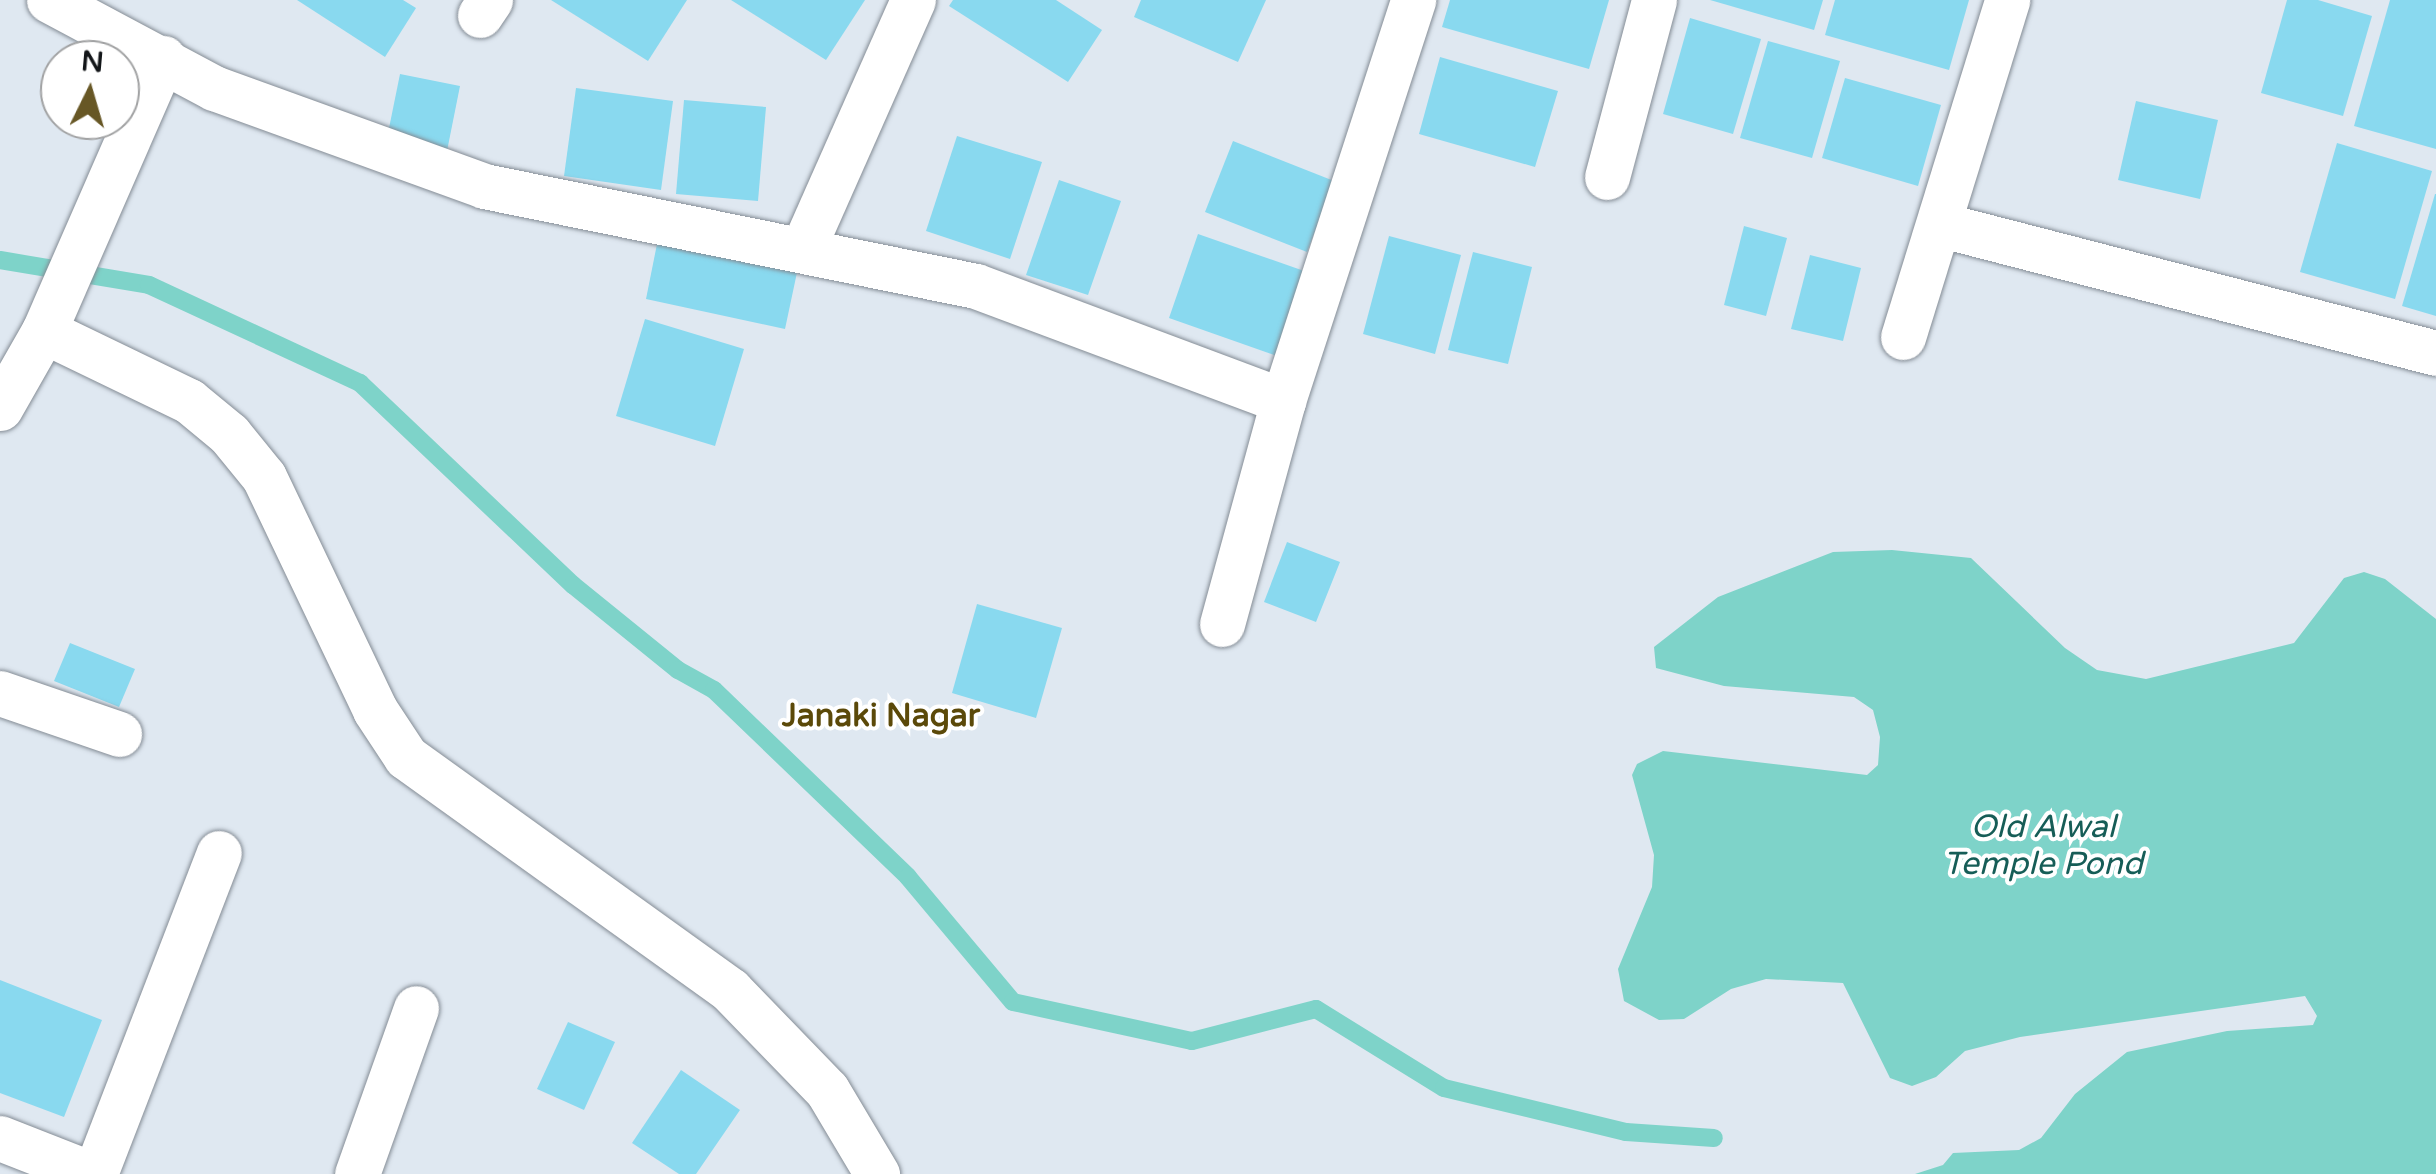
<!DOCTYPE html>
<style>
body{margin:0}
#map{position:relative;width:2436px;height:1174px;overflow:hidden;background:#dfe8f1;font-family:"Varela Round",sans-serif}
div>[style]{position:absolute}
.water>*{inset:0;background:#7ed3c9}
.stream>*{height:18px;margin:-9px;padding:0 9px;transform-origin:9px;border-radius:9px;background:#7ed3c9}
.building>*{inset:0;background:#89d9ef}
.roads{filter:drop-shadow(0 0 2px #848c95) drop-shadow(0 0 2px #848c95)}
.minor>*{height:45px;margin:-22.5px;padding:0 22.5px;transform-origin:22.5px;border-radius:22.5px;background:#fff}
span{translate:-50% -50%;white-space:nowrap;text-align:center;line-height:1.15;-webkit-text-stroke:8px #fff;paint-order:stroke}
.neighbourhood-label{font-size:32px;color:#5b4909;font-weight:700}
.water-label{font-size:32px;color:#165d57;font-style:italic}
.north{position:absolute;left:40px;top:40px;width:100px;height:100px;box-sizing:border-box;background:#fff;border:2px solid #a1a2a3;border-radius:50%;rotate:5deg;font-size:28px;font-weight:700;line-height:40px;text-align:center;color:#131619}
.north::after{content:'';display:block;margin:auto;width:35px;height:45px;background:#675725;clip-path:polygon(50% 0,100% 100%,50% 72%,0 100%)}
</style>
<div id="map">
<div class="water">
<div style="clip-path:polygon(1892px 550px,1971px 558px,2065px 648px,2097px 670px,2146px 679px,2294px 643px,2344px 578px,2364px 572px,2385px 579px,2436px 619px,2436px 1174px,1915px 1174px,1943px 1165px,1953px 1153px,2019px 1150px,2041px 1138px,2075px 1094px,2127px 1052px,2227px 1031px,2313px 1025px,2317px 1016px,2305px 996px,2020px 1037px,1965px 1051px,1936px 1077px,1912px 1086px,1890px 1078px,1843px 983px,1766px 979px,1731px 989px,1684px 1019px,1659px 1020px,1624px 1001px,1618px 969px,1652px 887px,1654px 855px,1632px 775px,1637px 764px,1663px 751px,1867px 775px,1878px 765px,1880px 737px,1873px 710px,1854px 697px,1724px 686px,1656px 668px,1654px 647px,1718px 597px,1833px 552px)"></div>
</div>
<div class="stream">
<div style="left:0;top:260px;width:151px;rotate:9.5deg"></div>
<div style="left:149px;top:285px;width:233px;rotate:24.9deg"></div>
<div style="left:360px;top:383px;width:294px;rotate:43.5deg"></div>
<div style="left:573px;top:585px;width:135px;rotate:39deg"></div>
<div style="left:678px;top:670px;width:41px;rotate:29.1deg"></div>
<div style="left:714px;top:690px;width:269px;rotate:43.9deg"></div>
<div style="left:908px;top:877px;width:163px;rotate:50deg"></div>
<div style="left:1013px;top:1002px;width:183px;rotate:12.3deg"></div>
<div style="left:1192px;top:1041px;width:128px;rotate:-14.5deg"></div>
<div style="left:1316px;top:1009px;width:150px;rotate:31.7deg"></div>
<div style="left:1444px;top:1088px;width:187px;rotate:13.6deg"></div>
<div style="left:1626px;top:1132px;width:88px;rotate:3.9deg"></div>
</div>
<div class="building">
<div style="clip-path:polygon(297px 0,403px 0,416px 8px,385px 57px)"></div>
<div style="clip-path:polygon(551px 0,687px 0,648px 61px)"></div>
<div style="clip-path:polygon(731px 0,865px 0,826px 60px)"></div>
<div style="clip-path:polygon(953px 0,1056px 0,1102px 30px,1068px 82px,949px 6px)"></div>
<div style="clip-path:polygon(1141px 0,1266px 0,1238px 62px,1134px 17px)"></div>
<div style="clip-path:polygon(1450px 0,1609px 0,1589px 69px,1442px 27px)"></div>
<div style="clip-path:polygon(1710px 0,1823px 0,1814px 30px)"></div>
<div style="clip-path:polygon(1835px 0,1969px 0,1949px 70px,1825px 35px)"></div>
<div style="clip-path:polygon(2287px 0,2318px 0,2372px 16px,2343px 116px,2261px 93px)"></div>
<div style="clip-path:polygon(2390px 0,2436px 0,2436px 149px,2354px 126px)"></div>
<div style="clip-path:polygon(1690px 18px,1761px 39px,1733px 134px,1663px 114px)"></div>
<div style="clip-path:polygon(1768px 41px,1840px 61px,1812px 158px,1740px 138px)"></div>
<div style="clip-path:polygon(1440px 57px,1558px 91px,1535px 167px,1419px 134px)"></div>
<div style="clip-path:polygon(400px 74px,460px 86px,447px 151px,387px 138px)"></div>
<div style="clip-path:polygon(1845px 78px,1941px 105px,1918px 186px,1822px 158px)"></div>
<div style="clip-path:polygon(576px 88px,673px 101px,661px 190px,564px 176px)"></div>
<div style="clip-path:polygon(684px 100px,766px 107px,758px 201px,676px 194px)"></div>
<div style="clip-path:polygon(2136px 101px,2218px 120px,2200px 199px,2118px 180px)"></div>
<div style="clip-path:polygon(957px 136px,1042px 162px,1010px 259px,926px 231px)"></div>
<div style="clip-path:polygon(1233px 141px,1334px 181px,1307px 252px,1205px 212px)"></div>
<div style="clip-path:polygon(2337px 143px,2432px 171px,2395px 299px,2300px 272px)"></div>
<div style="clip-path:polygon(1059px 180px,1121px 201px,1088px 295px,1026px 275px)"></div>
<div style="clip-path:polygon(2435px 194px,2436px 194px,2436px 316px,2402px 306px)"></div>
<div style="clip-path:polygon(1744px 226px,1787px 238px,1766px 316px,1724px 305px)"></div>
<div style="clip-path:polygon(659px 234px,799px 263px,785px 329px,646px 299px)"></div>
<div style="clip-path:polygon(1198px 234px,1307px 272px,1277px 356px,1169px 318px)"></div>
<div style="clip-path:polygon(1389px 236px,1461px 255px,1435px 354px,1363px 334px)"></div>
<div style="clip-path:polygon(1473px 252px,1532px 267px,1508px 364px,1448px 350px)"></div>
<div style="clip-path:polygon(1810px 255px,1861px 268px,1843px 341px,1791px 329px)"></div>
<div style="clip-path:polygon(645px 319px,744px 349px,715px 446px,616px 416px)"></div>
<div style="clip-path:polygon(1287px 542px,1340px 562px,1316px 622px,1264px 602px)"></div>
<div style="clip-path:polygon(977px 604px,1062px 628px,1036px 718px,952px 693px)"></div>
<div style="clip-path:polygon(70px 643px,135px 669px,119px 707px,54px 681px)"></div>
<div style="clip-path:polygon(0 980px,102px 1020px,64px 1117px,0 1093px)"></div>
<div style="clip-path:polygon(568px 1022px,615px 1042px,584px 1110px,537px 1089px)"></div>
<div style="clip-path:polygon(681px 1070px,740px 1110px,696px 1174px,679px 1174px,632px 1143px)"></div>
</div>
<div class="roads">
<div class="minor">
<div style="left:49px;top:0;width:187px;rotate:28.1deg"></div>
<div style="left:214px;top:88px;width:287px;rotate:19.9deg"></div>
<div style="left:484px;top:186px;width:502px;rotate:11.49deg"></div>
<div style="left:976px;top:286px;width:328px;rotate:20.5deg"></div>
<div style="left:1283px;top:401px;width:422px;rotate:-72deg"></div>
<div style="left:480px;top:15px;width:18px;rotate:-56deg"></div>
<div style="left:1607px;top:177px;width:183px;rotate:-75.1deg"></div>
<div style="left:1942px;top:225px;width:510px;rotate:14.53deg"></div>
<div style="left:804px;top:246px;width:269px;rotate:-66.1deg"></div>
<div style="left:44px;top:331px;width:161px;rotate:25.8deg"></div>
<div style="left:189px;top:401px;width:52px;rotate:39.5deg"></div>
<div style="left:229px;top:434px;width:55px;rotate:50.9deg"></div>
<div style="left:264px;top:477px;width:258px;rotate:64.5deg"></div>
<div style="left:375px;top:710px;width:56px;rotate:56.6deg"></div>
<div style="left:406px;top:757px;width:399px;rotate:35.7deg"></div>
<div style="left:730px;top:990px;width:139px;rotate:45.9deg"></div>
<div style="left:827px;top:1090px;width:98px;rotate:59.2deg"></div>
<div style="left:1903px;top:337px;width:353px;rotate:-72.8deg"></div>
<div style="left:0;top:408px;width:89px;rotate:-60.3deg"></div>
<div style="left:44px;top:331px;width:298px;rotate:-66.4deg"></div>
<div style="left:1222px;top:624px;width:231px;rotate:-74.7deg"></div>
<div style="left:0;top:693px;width:126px;rotate:19deg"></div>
<div style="left:0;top:1138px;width:99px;rotate:21.4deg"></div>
<div style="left:95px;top:1174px;width:344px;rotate:-68.9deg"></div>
<div style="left:357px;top:1174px;width:176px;rotate:-70.4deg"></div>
</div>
</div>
<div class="neighbourhood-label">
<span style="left:881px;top:716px">Janaki Nagar</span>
</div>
<div class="water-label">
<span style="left:2043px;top:846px">Old Alwal<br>Temple Pond</span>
</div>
<div class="north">N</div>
</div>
